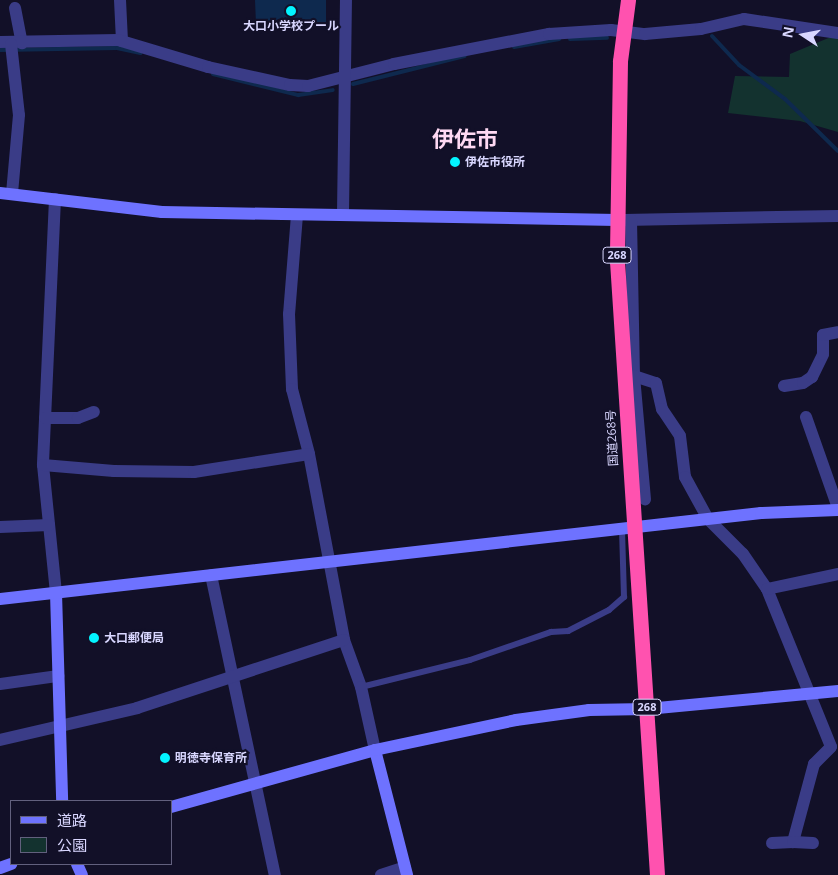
<!DOCTYPE html>
<meta charset="utf-8">
<style>
body{margin:0}
#map{position:relative;width:838px;height:875px;overflow:hidden;background:#121028;font-family:"Open Sans","Noto Sans JP",sans-serif}
div>[style]{position:absolute}
.green>*{inset:0;background:#13322f}
.water>*{inset:0;background:#0e294e}
.stream>*{height:4px;margin:-2px;padding:0 2px;transform-origin:2px;border-radius:2px;background:#0e294e}
.lane>*{height:6px;margin:-3px;padding:0 3px;transform-origin:3px;border-radius:3px;background:#3a3c87}
.street>*{height:12px;margin:-6px;padding:0 6px;transform-origin:6px;border-radius:6px;background:#3a3c87}
.secondary>*{height:12px;margin:-6px;padding:0 6px;transform-origin:6px;border-radius:6px;background:#6e72ff}
.highway>*{height:15px;margin:-7.5px;padding:0 7.5px;transform-origin:7.5px;border-radius:7.5px;background:#ff52af}
.dots>*{width:14px;height:14px;translate:-50% -50%;box-sizing:border-box;border:2px solid #121028;border-radius:50%}
span{translate:-50% -50%;white-space:nowrap;text-align:center;line-height:1.15;-webkit-text-stroke:4.5px #121028;paint-order:stroke}
.shield-label span{padding:1px 4px;background:#121028;border:1px solid;border-radius:4px;-webkit-text-stroke-width:0}
.shield-label{font-size:11px;color:#d9d7ff;font-weight:700}
.poi-label{font-size:12px;color:#d9d7ff;font-weight:700}
.left{translate:0 -50%;text-align:left}
.street-label{font-size:12px;color:#d9d7ff}
.town-label{font-size:22px;color:#ffd9f3;font-weight:700}
.legend{position:absolute;left:10px;top:800px;width:162px;height:65px;box-sizing:border-box;background:#121028;border:1px solid #62607e;margin:0;padding:6px 9px;list-style:none;font-size:15px;color:#d9d7ff}
.legend li{display:flex;align-items:center;gap:10px;height:25px}
.legend b{width:25px;border:1px solid #62607e}
.north{position:absolute;left:778px;top:10px;width:50px;height:50px;-webkit-text-stroke:4px #121028;paint-order:stroke;rotate:281deg;font-size:14px;font-weight:700;line-height:20px;text-align:center;color:#d9d7ff}
.north::after{content:'';display:block;margin:auto;width:18px;height:22px;background:#d9d7ff;clip-path:polygon(50% 0,100% 100%,50% 72%,0 100%)}
</style>
<div id="map">
<div class="green">
<div style="clip-path:polygon(838px 34px,838px 132px,800px 121px,728px 113px,735px 76px,789px 77px,790px 54px)"></div>
</div>
<div class="water">
<div style="clip-path:polygon(255px 0,326px 0,326px 22px,256px 24px)"></div>
</div>
<div class="stream">
<div style="left:712px;top:36px;width:40px;rotate:47deg"></div>
<div style="left:739px;top:65px;width:57px;rotate:36.5deg"></div>
<div style="left:785px;top:99px;width:74px;rotate:44.5deg"></div>
<div style="left:570px;top:39px;width:37px;rotate:-2deg"></div>
<div style="left:514px;top:47px;width:46px;rotate:-10.1deg"></div>
<div style="left:0;top:50px;width:117px;rotate:-1deg"></div>
<div style="left:117px;top:48px;width:24px;rotate:12deg"></div>
<div style="left:213px;top:74px;width:88px;rotate:13.9deg"></div>
<div style="left:298px;top:95px;width:35px;rotate:-8deg"></div>
<div style="left:353px;top:84px;width:115px;rotate:-14deg"></div>
</div>
<div class="lane">
<div style="left:361px;top:687px;width:112px;rotate:-13.9deg"></div>
<div style="left:470px;top:660px;width:86px;rotate:-19.1deg"></div>
<div style="left:551px;top:632px;width:17px;rotate:-3deg"></div>
<div style="left:568px;top:631px;width:46px;rotate:-27.1deg"></div>
<div style="left:609px;top:610px;width:20px;rotate:-41deg"></div>
<div style="left:624px;top:597px;width:69px;rotate:-91.7deg"></div>
</div>
<div class="street">
<div style="left:120px;top:0;width:41px;rotate:87.2deg"></div>
<div style="left:15px;top:8px;width:36px;rotate:79deg"></div>
<div style="left:0;top:42px;width:118px;rotate:-1deg"></div>
<div style="left:118px;top:40px;width:94px;rotate:16.7deg"></div>
<div style="left:208px;top:67px;width:84px;rotate:12.4deg"></div>
<div style="left:290px;top:85px;width:18px;rotate:3deg"></div>
<div style="left:308px;top:86px;width:89px;rotate:-14.3deg"></div>
<div style="left:394px;top:64px;width:158px;rotate:-11deg"></div>
<div style="left:549px;top:34px;width:62px;rotate:-3.7deg"></div>
<div style="left:611px;top:30px;width:34px;rotate:7deg"></div>
<div style="left:645px;top:34px;width:56px;rotate:-5.1deg"></div>
<div style="left:701px;top:29px;width:44px;rotate:-13.1deg"></div>
<div style="left:744px;top:19px;width:95px;rotate:8.5deg"></div>
<div style="left:11px;top:44px;width:71px;rotate:83.6deg"></div>
<div style="left:19px;top:115px;width:79px;rotate:95.1deg"></div>
<div style="left:55px;top:199px;width:266px;rotate:92.6deg"></div>
<div style="left:43px;top:465px;width:129px;rotate:84.2deg"></div>
<div style="left:343px;top:213px;width:213px;rotate:-89.2deg"></div>
<div style="left:297px;top:215px;width:99px;rotate:94.6deg"></div>
<div style="left:289px;top:314px;width:75px;rotate:87.7deg"></div>
<div style="left:292px;top:389px;width:67px;rotate:75.3deg"></div>
<div style="left:309px;top:454px;width:189px;rotate:79.3deg"></div>
<div style="left:344px;top:640px;width:50px;rotate:70.1deg"></div>
<div style="left:361px;top:687px;width:65px;rotate:77.5deg"></div>
<div style="left:624px;top:220px;width:214px;rotate:-1.1deg"></div>
<div style="left:631px;top:220px;width:156px;rotate:88.9deg"></div>
<div style="left:634px;top:376px;width:23px;rotate:18deg"></div>
<div style="left:656px;top:383px;width:27px;rotate:77deg"></div>
<div style="left:662px;top:409px;width:32px;rotate:56deg"></div>
<div style="left:680px;top:436px;width:41px;rotate:83deg"></div>
<div style="left:685px;top:477px;width:48px;rotate:61.3deg"></div>
<div style="left:708px;top:519px;width:49px;rotate:45deg"></div>
<div style="left:743px;top:554px;width:42px;rotate:55.6deg"></div>
<div style="left:767px;top:589px;width:170px;rotate:67.9deg"></div>
<div style="left:831px;top:747px;width:24px;rotate:135deg"></div>
<div style="left:814px;top:764px;width:81px;rotate:105.1deg"></div>
<div style="left:793px;top:842px;width:21px;rotate:177deg"></div>
<div style="left:634px;top:376px;width:124px;rotate:84.9deg"></div>
<div style="left:784px;top:386px;width:19px;rotate:-9deg"></div>
<div style="left:803px;top:383px;width:11px;rotate:-34deg"></div>
<div style="left:812px;top:377px;width:25px;rotate:-64deg"></div>
<div style="left:823px;top:354px;width:19px;rotate:-90deg"></div>
<div style="left:823px;top:335px;width:15px;rotate:-11deg"></div>
<div style="left:806px;top:417px;width:96px;rotate:70.6deg"></div>
<div style="left:45px;top:418px;width:33px"></div>
<div style="left:78px;top:418px;width:17px;rotate:-21deg"></div>
<div style="left:43px;top:465px;width:71px;rotate:4.8deg"></div>
<div style="left:114px;top:471px;width:80px;rotate:0.7deg"></div>
<div style="left:194px;top:472px;width:116px;rotate:-8.9deg"></div>
<div style="left:0;top:527px;width:49px;rotate:-2.3deg"></div>
<div style="left:211px;top:575px;width:307px;rotate:78deg"></div>
<div style="left:767px;top:589px;width:73px;rotate:-11.9deg"></div>
<div style="left:0;top:684px;width:59px;rotate:-7.9deg"></div>
<div style="left:0;top:740px;width:141px;rotate:-13.1deg"></div>
<div style="left:137px;top:708px;width:218px;rotate:-18.2deg"></div>
<div style="left:793px;top:842px;width:20px;rotate:3deg"></div>
<div style="left:381px;top:875px;width:25px;rotate:-18deg"></div>
</div>
<div class="secondary">
<div style="left:0;top:193px;width:163px;rotate:6.7deg"></div>
<div style="left:162px;top:212px;width:455px;rotate:1deg"></div>
<div style="left:56px;top:593px;width:208px;rotate:88.3deg"></div>
<div style="left:0;top:599px;width:766px;rotate:-6.45deg"></div>
<div style="left:761px;top:513px;width:77px;rotate:-2.2deg"></div>
<div style="left:375px;top:750px;width:129px;rotate:75.6deg"></div>
<div style="left:171px;top:807px;width:212px;rotate:-15.6deg"></div>
<div style="left:375px;top:750px;width:144px;rotate:-12deg"></div>
<div style="left:516px;top:720px;width:74px;rotate:-7.8deg"></div>
<div style="left:589px;top:710px;width:58px;rotate:-1deg"></div>
<div style="left:647px;top:709px;width:192px;rotate:-5.4deg"></div>
<div style="left:77px;top:864px;width:12px;rotate:66deg"></div>
<div style="left:0;top:868px;width:12px;rotate:-20deg"></div>
</div>
<div class="highway">
<div style="left:628px;top:0;width:62px;rotate:97.5deg"></div>
<div style="left:620px;top:61px;width:200px;rotate:90.9deg"></div>
<div style="left:617px;top:261px;width:615px;rotate:86.27deg"></div>
</div>
<div class="dots">
<div style="left:291px;top:11px;background:#03f4ff"></div>
<div style="left:455px;top:162px;background:#03f4ff"></div>
<div style="left:94px;top:638px;background:#03f4ff"></div>
<div style="left:165px;top:758px;background:#03f4ff"></div>
</div>
<div class="shield-label">
<span style="left:617px;top:255px">268</span>
<span style="left:647px;top:707px">268</span>
</div>
<div class="poi-label">
<span style="left:291px;top:26px">大口小学校プール</span>
<span class="left" style="left:465px;top:162px">伊佐市役所</span>
<span class="left" style="left:104px;top:638px">大口郵便局</span>
<span class="left" style="left:175px;top:758px">明徳寺保育所</span>
</div>
<div class="street-label">
<span style="left:612px;top:438px;rotate:-93deg">国道268号</span>
</div>
<div class="town-label">
<span style="left:465px;top:139px">伊佐市</span>
</div>
<ul class="legend">
<li><b style="height:6px;background:#6e72ff"></b>道路</li>
<li><b style="height:14px;background:#13322f"></b>公園</li>
</ul>
<div class="north">N</div>
</div>
